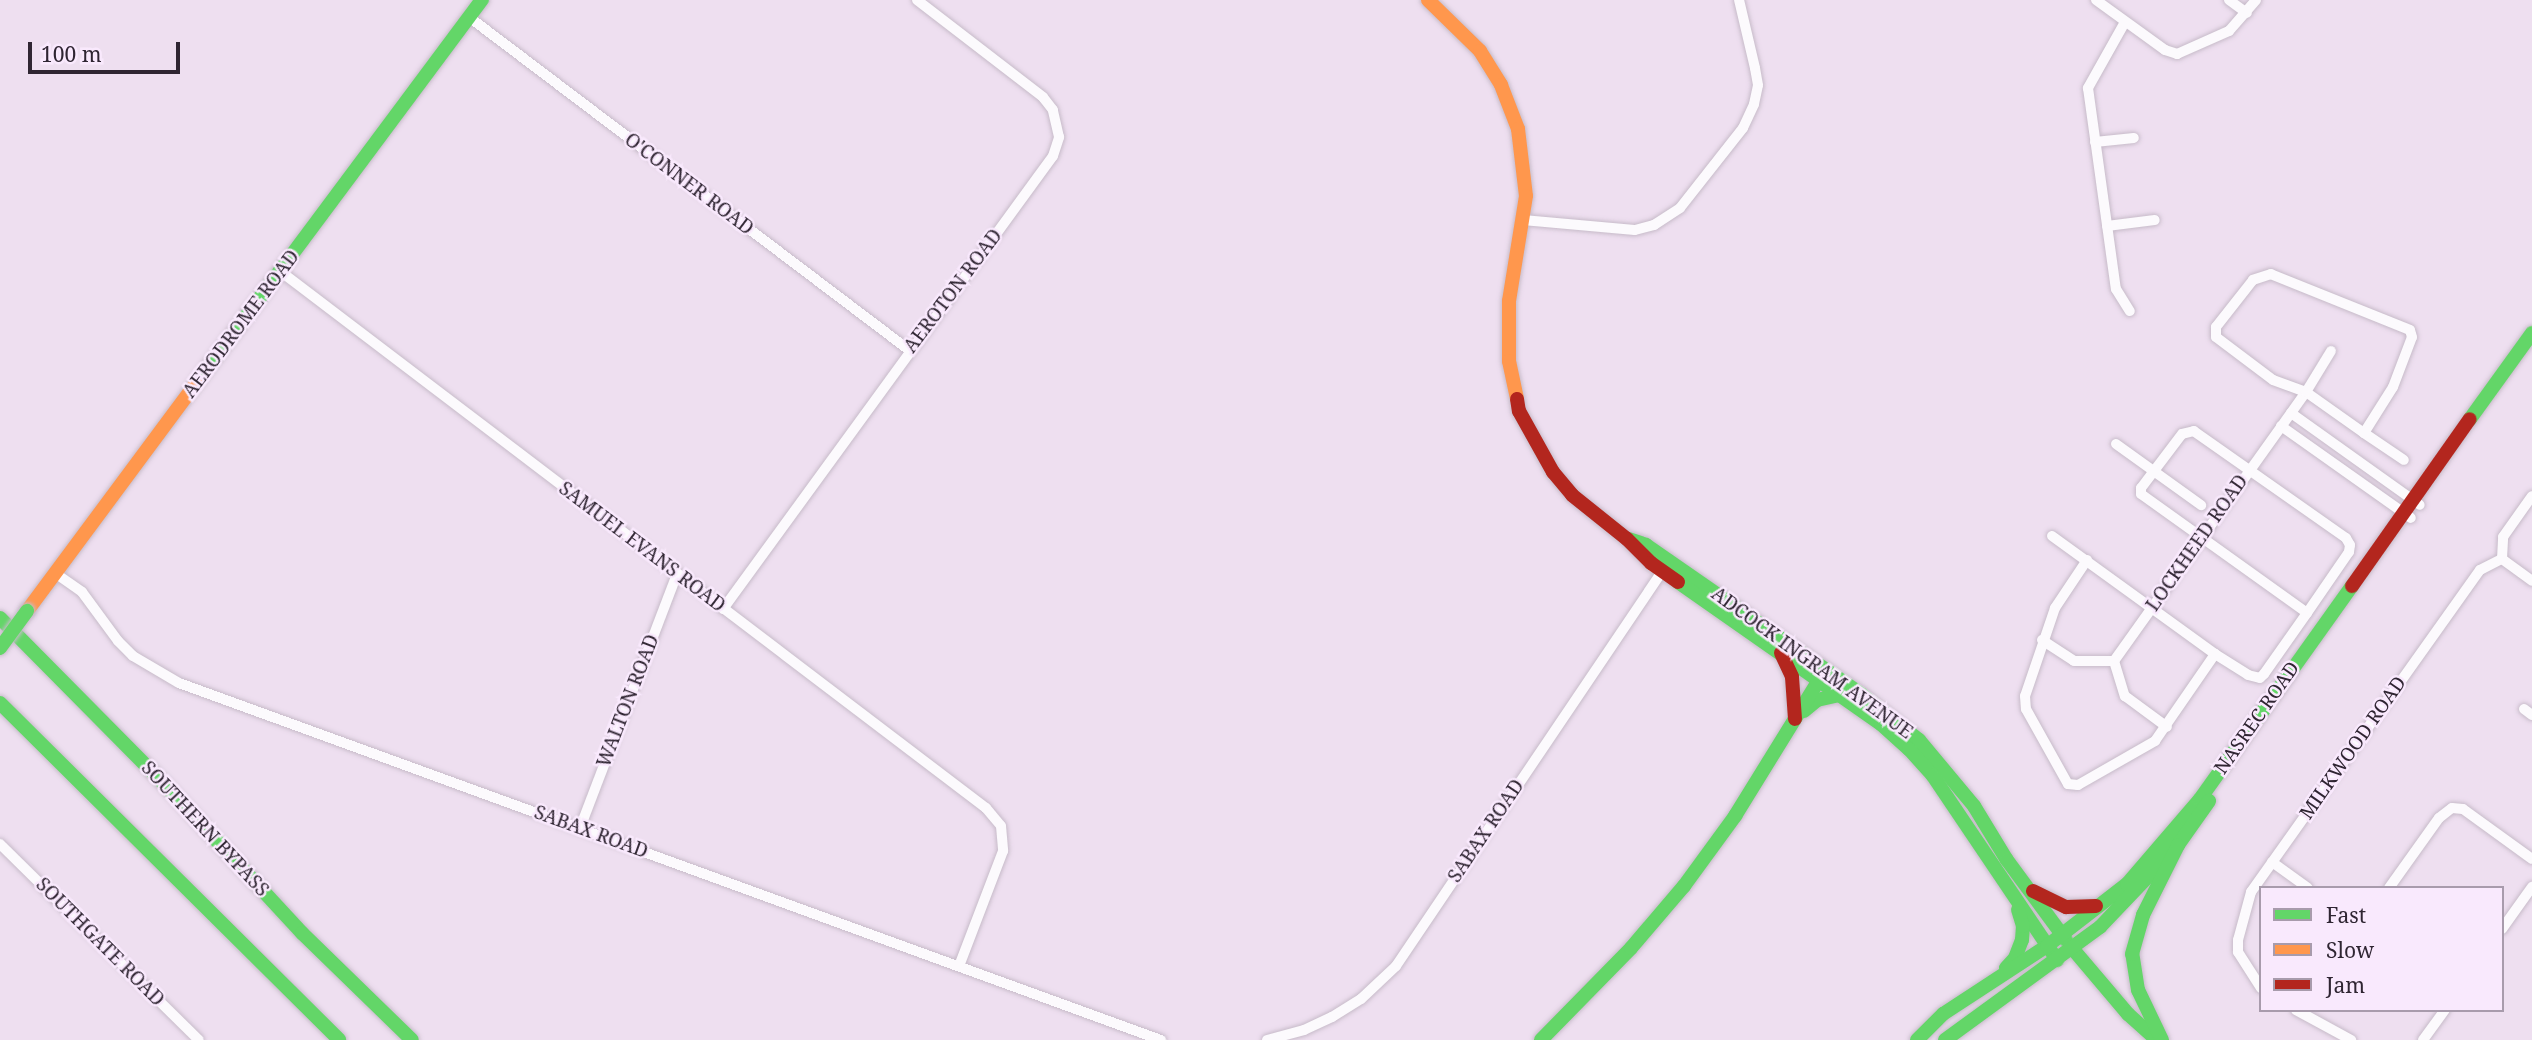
<!DOCTYPE html>
<style>
body{margin:0}
#map{position:relative;width:2532px;height:1040px;overflow:hidden;background:#eedff0;font-family:"Noto Serif",serif}
div>[style]{position:absolute}
.roads{filter:drop-shadow(0 0 2px #c7bbc9) drop-shadow(0 0 2px #c7bbc9)}
.street>*{height:10px;margin:-5px;padding:0 5px;transform-origin:5px;border-radius:5px;background:#fcfafd}
.fast>*{height:14px;margin:-7px;padding:0 7px;transform-origin:7px;border-radius:7px;background:#63d668}
.slow>*{height:14px;margin:-7px;padding:0 7px;transform-origin:7px;border-radius:7px;background:#ff974d}
.jam>*{height:14px;margin:-7px;padding:0 7px;transform-origin:7px;border-radius:7px;background:#b3261e}
.bridges{filter:drop-shadow(0 0 2px #c7bbc9) drop-shadow(0 0 2px #c7bbc9)}
.fast-bridge>*{height:14px;margin:-7px;padding:0 7px;transform-origin:7px;border-radius:7px;background:#63d668}
span{translate:-50% -50%;white-space:nowrap;text-align:center;line-height:1.15;-webkit-text-stroke:5px #f9e9fd;paint-order:stroke}
.street-label{font-size:19px;color:#2f2532}
.legend{position:absolute;left:2259px;top:886px;width:245px;height:126px;box-sizing:border-box;background:#f9e9fd;border:2px solid #a89bac;margin:0;padding:9px 12px;list-style:none;font-size:21px;color:#2f2532}
.legend li{display:flex;align-items:center;gap:14px;height:35px}
.legend b{width:35px;border:2px solid #a89bac}
.scale{position:absolute;left:28px;top:42px;width:152px;height:32px;box-sizing:border-box;border:4px solid #2f2532;border-top:0;padding-left:9px;font-size:21px;line-height:24px;white-space:nowrap;color:#2f2532;-webkit-text-stroke:5px #f9e9fd;paint-order:stroke}
</style>
<div id="map">
<div class="roads">
<div class="street">
<div style="left:2096px;top:0;width:85px;rotate:35.9deg"></div>
<div style="left:2165px;top:50px;width:13px;rotate:18deg"></div>
<div style="left:2177px;top:54px;width:57px;rotate:-23.9deg"></div>
<div style="left:2229px;top:31px;width:41px;rotate:-48.9deg"></div>
<div style="left:2229px;top:0;width:22px;rotate:36deg"></div>
<div style="left:469px;top:17px;width:552px;rotate:37.12deg"></div>
<div style="left:2125px;top:22px;width:76px;rotate:119.3deg"></div>
<div style="left:2088px;top:88px;width:203px;rotate:82.1deg"></div>
<div style="left:2116px;top:289px;width:26px;rotate:58deg"></div>
<div style="left:2095px;top:142px;width:39px;rotate:-6deg"></div>
<div style="left:1523px;top:220px;width:112px;rotate:5.1deg"></div>
<div style="left:1635px;top:230px;width:20px;rotate:-15deg"></div>
<div style="left:1654px;top:225px;width:31px;rotate:-33deg"></div>
<div style="left:1680px;top:208px;width:102px;rotate:-51.8deg"></div>
<div style="left:1743px;top:128px;width:26px;rotate:-65deg"></div>
<div style="left:1754px;top:104px;width:19px;rotate:-78deg"></div>
<div style="left:1758px;top:85px;width:17px;rotate:-100deg"></div>
<div style="left:1755px;top:68px;width:70px;rotate:-103.2deg"></div>
<div style="left:2107px;top:226px;width:48px;rotate:-7.1deg"></div>
<div style="left:280px;top:271px;width:887px;rotate:37.26deg"></div>
<div style="left:986px;top:808px;width:23px;rotate:50deg"></div>
<div style="left:1001px;top:826px;width:25px;rotate:85deg"></div>
<div style="left:1003px;top:851px;width:123px;rotate:110.9deg"></div>
<div style="left:2291px;top:413px;width:158px;rotate:35.5deg"></div>
<div style="left:2281px;top:426px;width:159px;rotate:35.3deg"></div>
<div style="left:2364px;top:433px;width:54px;rotate:-57.8deg"></div>
<div style="left:2393px;top:387px;width:53px;rotate:-69.2deg"></div>
<div style="left:2412px;top:337px;width:7px;rotate:-106deg"></div>
<div style="left:2410px;top:330px;width:150px;rotate:-158.1deg"></div>
<div style="left:2271px;top:274px;width:19px;rotate:162deg"></div>
<div style="left:2253px;top:280px;width:60px;rotate:128.2deg"></div>
<div style="left:2216px;top:327px;width:10px;rotate:90deg"></div>
<div style="left:2216px;top:337px;width:71px;rotate:37deg"></div>
<div style="left:2273px;top:380px;width:35px;rotate:20deg"></div>
<div style="left:2306px;top:392px;width:71px;rotate:35.3deg"></div>
<div style="left:2364px;top:433px;width:48px;rotate:34deg"></div>
<div style="left:2116px;top:444px;width:105px;rotate:35.7deg"></div>
<div style="left:2052px;top:536px;width:201px;rotate:35.9deg"></div>
<div style="left:2215px;top:654px;width:39px;rotate:32deg"></div>
<div style="left:2248px;top:675px;width:12px;rotate:14deg"></div>
<div style="left:2260px;top:678px;width:6px;rotate:-45deg"></div>
<div style="left:2264px;top:674px;width:75px;rotate:-54.8deg"></div>
<div style="left:2307px;top:613px;width:74px;rotate:-55.5deg"></div>
<div style="left:2349px;top:552px;width:7px;rotate:-82deg"></div>
<div style="left:2350px;top:545px;width:8px;rotate:-120deg"></div>
<div style="left:2346px;top:538px;width:186px;rotate:-144.9deg"></div>
<div style="left:2194px;top:431px;width:12px;rotate:166deg"></div>
<div style="left:2182px;top:434px;width:68px;rotate:127.2deg"></div>
<div style="left:2141px;top:488px;width:6px;rotate:90deg"></div>
<div style="left:2141px;top:494px;width:204px;rotate:35.6deg"></div>
<div style="left:2502px;top:559px;width:22px;rotate:-87deg"></div>
<div style="left:2503px;top:537px;width:50px;rotate:-54.7deg"></div>
<div style="left:2502px;top:559px;width:37px;rotate:36deg"></div>
<div style="left:2087px;top:560px;width:58px;rotate:123.7deg"></div>
<div style="left:2055px;top:608px;width:93px;rotate:108.8deg"></div>
<div style="left:2025px;top:696px;width:13px;rotate:86deg"></div>
<div style="left:2026px;top:709px;width:86px;rotate:60.8deg"></div>
<div style="left:2068px;top:784px;width:10px;rotate:6deg"></div>
<div style="left:2078px;top:785px;width:89px;rotate:-29.7deg"></div>
<div style="left:2155px;top:741px;width:106px;rotate:-55.4deg"></div>
<div style="left:55px;top:573px;width:33px;rotate:35deg"></div>
<div style="left:82px;top:592px;width:61px;rotate:53.7deg"></div>
<div style="left:118px;top:641px;width:21px;rotate:45deg"></div>
<div style="left:133px;top:656px;width:53px;rotate:30.4deg"></div>
<div style="left:179px;top:683px;width:1045px;rotate:19.98deg"></div>
<div style="left:723px;top:609px;width:560px;rotate:-53.93deg"></div>
<div style="left:1053px;top:156px;width:20px;rotate:-72deg"></div>
<div style="left:1059px;top:137px;width:28px;rotate:-103deg"></div>
<div style="left:1053px;top:110px;width:16px;rotate:-128deg"></div>
<div style="left:1043px;top:97px;width:159px;rotate:-142.4deg"></div>
<div style="left:2042px;top:640px;width:38px;rotate:33deg"></div>
<div style="left:2074px;top:661px;width:40px"></div>
<div style="left:2114px;top:661px;width:330px;rotate:-54.5deg"></div>
<div style="left:2306px;top:392px;width:48px;rotate:-58.6deg"></div>
<div style="left:2114px;top:661px;width:37px;rotate:73deg"></div>
<div style="left:2125px;top:696px;width:52px;rotate:36.4deg"></div>
<div style="left:2524px;top:709px;width:10px;rotate:37deg"></div>
<div style="left:580px;top:828px;width:272px;rotate:-69.1deg"></div>
<div style="left:0;top:844px;width:279px;rotate:44.6deg"></div>
<div style="left:2272px;top:862px;width:44px;rotate:35.8deg"></div>
<div style="left:2389px;top:888px;width:86px;rotate:-54.5deg"></div>
<div style="left:2439px;top:818px;width:16px;rotate:-38deg"></div>
<div style="left:2452px;top:808px;width:11px;rotate:5deg"></div>
<div style="left:2463px;top:809px;width:85px;rotate:35.9deg"></div>
<div style="left:2502px;top:929px;width:52px;rotate:-54.5deg"></div>
<div style="left:2261px;top:988px;width:43px;rotate:-122.6deg"></div>
<div style="left:2238px;top:952px;width:12px;rotate:-90deg"></div>
<div style="left:2238px;top:940px;width:50px;rotate:-74.8deg"></div>
<div style="left:2251px;top:892px;width:395px;rotate:-54.6deg"></div>
<div style="left:2480px;top:570px;width:25px;rotate:-27deg"></div>
<div style="left:2296px;top:1010px;width:63px;rotate:28.6deg"></div>
<div style="left:1267px;top:1040px;width:38px;rotate:-15deg"></div>
<div style="left:1304px;top:1030px;width:31px;rotate:-25deg"></div>
<div style="left:1332px;top:1017px;width:34px;rotate:-32deg"></div>
<div style="left:1361px;top:999px;width:48px;rotate:-43.3deg"></div>
<div style="left:1396px;top:966px;width:483px;rotate:-56deg"></div>
<div style="left:2423px;top:1040px;width:37px;rotate:-54deg"></div>
</div>
<div class="fast">
<div style="left:197px;top:382px;width:477px;rotate:-53.3deg"></div>
<div style="left:2470px;top:419px;width:106px;rotate:-54.2deg"></div>
<div style="left:1629px;top:539px;width:18px;rotate:19deg"></div>
<div style="left:1646px;top:545px;width:262px;rotate:34.7deg"></div>
<div style="left:1861px;top:694px;width:74px;rotate:38.4deg"></div>
<div style="left:1919px;top:740px;width:86px;rotate:50.2deg"></div>
<div style="left:1974px;top:806px;width:63px;rotate:58.6deg"></div>
<div style="left:2007px;top:860px;width:99px;rotate:53.6deg"></div>
<div style="left:1678px;top:582px;width:248px;rotate:35deg"></div>
<div style="left:1881px;top:724px;width:38px;rotate:42deg"></div>
<div style="left:1909px;top:749px;width:36px;rotate:48deg"></div>
<div style="left:1933px;top:776px;width:222px;rotate:56deg"></div>
<div style="left:0;top:618px;width:236px;rotate:45.3deg"></div>
<div style="left:166px;top:786px;width:200px;rotate:47.2deg"></div>
<div style="left:302px;top:933px;width:153px;rotate:44.2deg"></div>
<div style="left:0;top:703px;width:478px;rotate:44.8deg"></div>
<div style="left:1804px;top:711px;width:17px;rotate:-40deg"></div>
<div style="left:1817px;top:700px;width:23px;rotate:-13deg"></div>
<div style="left:2072px;top:948px;width:87px;rotate:49.7deg"></div>
<div style="left:2128px;top:1014px;width:39px;rotate:42deg"></div>
<div style="left:2006px;top:968px;width:13px;rotate:-48deg"></div>
<div style="left:2015px;top:958px;width:19px;rotate:-69deg"></div>
<div style="left:2022px;top:940px;width:14px;rotate:-86deg"></div>
<div style="left:2023px;top:926px;width:17px;rotate:-107deg"></div>
<div style="left:1541px;top:1040px;width:129px;rotate:-45.6deg"></div>
<div style="left:1631px;top:948px;width:82px;rotate:-49.5deg"></div>
<div style="left:1684px;top:886px;width:87px;rotate:-53.9deg"></div>
<div style="left:1735px;top:816px;width:172px;rotate:-58.3deg"></div>
<div style="left:1917px;top:1040px;width:37px;rotate:-45deg"></div>
<div style="left:1943px;top:1014px;width:124px;rotate:-33.2deg"></div>
<div style="left:2047px;top:946px;width:101px;rotate:-37.8deg"></div>
<div style="left:2127px;top:884px;width:112px;rotate:-49.3deg"></div>
<div style="left:2200px;top:799px;width:262px;rotate:-54.5deg"></div>
<div style="left:1945px;top:1040px;width:192px;rotate:-36.1deg"></div>
<div style="left:2100px;top:927px;width:113px;rotate:-46.4deg"></div>
<div style="left:2178px;top:845px;width:54px;rotate:-54.8deg"></div>
<div style="left:2162px;top:1040px;width:55px;rotate:-115.6deg"></div>
<div style="left:2138px;top:990px;width:36px;rotate:-99deg"></div>
<div style="left:2132px;top:954px;width:41px;rotate:-74.2deg"></div>
<div style="left:2143px;top:915px;width:78px;rotate:-63.4deg"></div>
</div>
<div class="slow">
<div style="left:1428px;top:0;width:73px;rotate:44.4deg"></div>
<div style="left:1480px;top:51px;width:40px;rotate:58deg"></div>
<div style="left:1501px;top:85px;width:47px;rotate:68.9deg"></div>
<div style="left:1518px;top:129px;width:67px;rotate:83.2deg"></div>
<div style="left:1526px;top:196px;width:106px;rotate:99.2deg"></div>
<div style="left:1509px;top:301px;width:60px;rotate:90deg"></div>
<div style="left:1509px;top:361px;width:39px;rotate:78deg"></div>
<div style="left:27px;top:611px;width:285px;rotate:-53.4deg"></div>
</div>
<div class="jam">
<div style="left:1517px;top:399px;width:12px;rotate:81deg"></div>
<div style="left:1519px;top:411px;width:70px;rotate:60.9deg"></div>
<div style="left:1553px;top:472px;width:30px;rotate:50deg"></div>
<div style="left:1572px;top:495px;width:70px;rotate:38.7deg"></div>
<div style="left:1627px;top:539px;width:34px;rotate:45deg"></div>
<div style="left:1651px;top:563px;width:33px;rotate:35deg"></div>
<div style="left:2352px;top:586px;width:204px;rotate:-54.8deg"></div>
<div style="left:1781px;top:653px;width:26px;rotate:65deg"></div>
<div style="left:1792px;top:677px;width:42px;rotate:85.9deg"></div>
<div style="left:2033px;top:891px;width:37px;rotate:26deg"></div>
<div style="left:2066px;top:907px;width:30px;rotate:-2deg"></div>
</div>
</div>
<div class="bridges">
<div class="fast-bridge">
<div style="left:0;top:648px;width:46px;rotate:-53.9deg"></div>
</div>
</div>
<div class="street-label">
<span style="left:689px;top:184px;rotate:37deg">O'CONNER ROAD</span>
<span style="left:953px;top:291px;rotate:-53deg">AEROTON ROAD</span>
<span style="left:241px;top:324px;rotate:-53deg">AERODROME ROAD</span>
<span style="left:2197px;top:543px;rotate:-55deg">LOCKHEED ROAD</span>
<span style="left:642px;top:547px;rotate:37deg">SAMUEL EVANS ROAD</span>
<span style="left:1812px;top:663px;rotate:36deg">ADCOCK INGRAM AVENUE</span>
<span style="left:628px;top:701px;rotate:-69deg">WALTON ROAD</span>
<span style="left:2257px;top:718px;rotate:-55deg">NASREC ROAD</span>
<span style="left:2353px;top:748px;rotate:-55deg">MILKWOOD ROAD</span>
<span style="left:205px;top:829px;rotate:47deg">SOUTHERN BYPASS</span>
<span style="left:1486px;top:831px;rotate:-56deg">SABAX ROAD</span>
<span style="left:591px;top:832px;rotate:20deg">SABAX ROAD</span>
<span style="left:100px;top:942px;rotate:45deg">SOUTHGATE ROAD</span>
</div>
<ul class="legend">
<li><b style="height:9px;background:#63d668"></b>Fast</li>
<li><b style="height:9px;background:#ff974d"></b>Slow</li>
<li><b style="height:9px;background:#b3261e"></b>Jam</li>
</ul>
<div class="scale">100 m</div>
</div>
